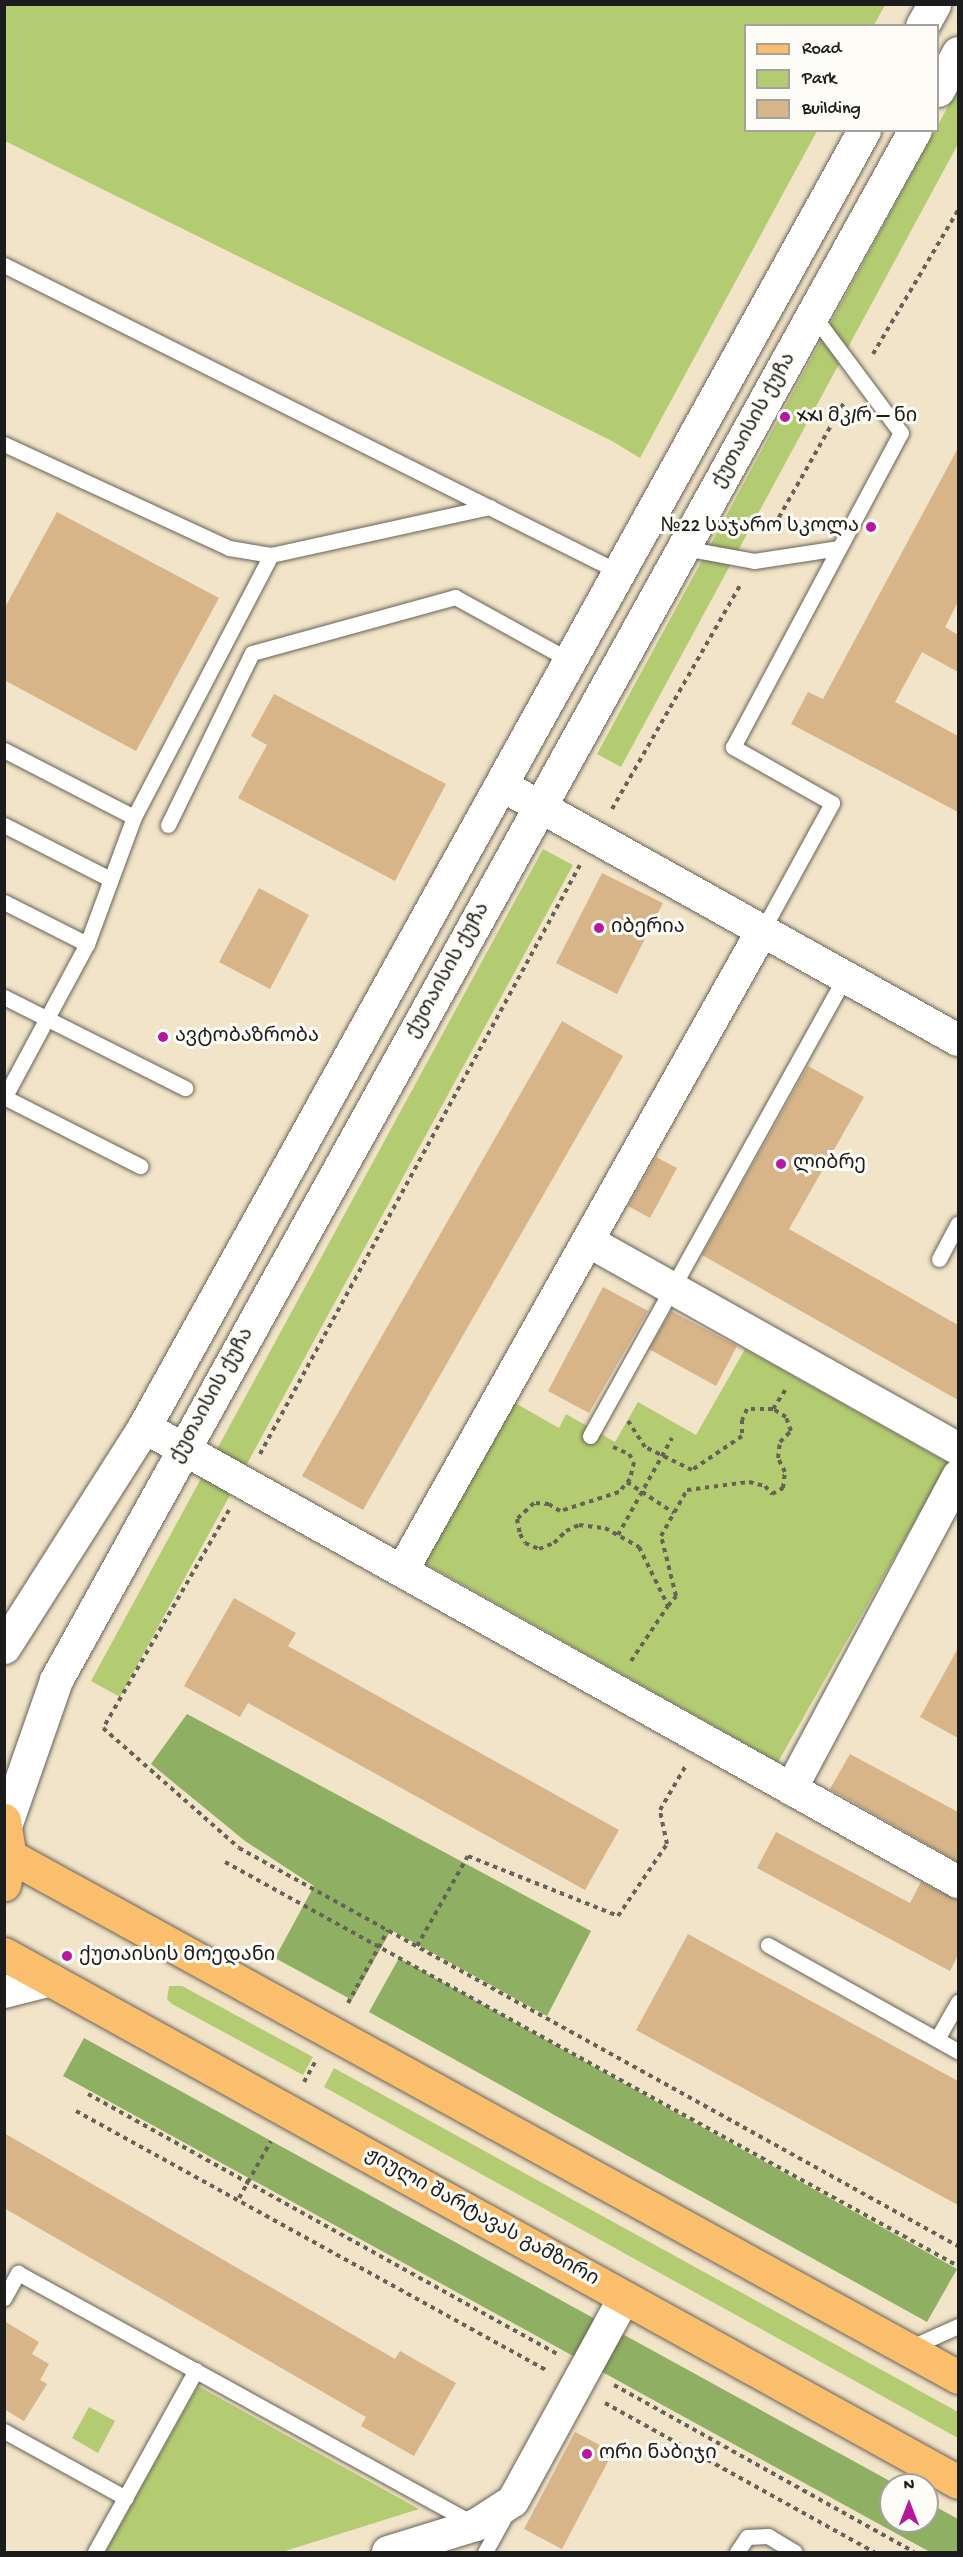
<!DOCTYPE html>
<meta charset="utf-8">
<style>
body{margin:0}
#map{position:relative;width:963px;height:2557px;overflow:hidden;background:#f2e4c8;font-family:"Gochi Hand","Noto Sans Georgian",sans-serif}
div>[style]{position:absolute}
.green>*{inset:0;background:#b4cc71}
.forest>*{inset:0;background:#8fb063}
.building>*{inset:0;background:#d7b589}
.path>*{height:4px;margin-top:-2px;transform-origin:0;background:repeating-linear-gradient(90deg,#676258 0 4.5px,transparent 0 9px)}
.roads{filter:drop-shadow(0 0 2px #676258) drop-shadow(0 0 2px #676258)}
.service>*{height:15px;margin:-7.5px;padding:0 7.5px;transform-origin:7.5px;border-radius:7.5px;background:#fff}
.minor>*{height:32px;margin:-16px;padding:0 16px;transform-origin:16px;border-radius:16px;background:#fff}
.tertiary>*{height:33px;margin:-16.5px;padding:0 16.5px;transform-origin:16.5px;border-radius:16.5px;background:#fff}
.primary>*{height:33px;margin:-16.5px;padding:0 16.5px;transform-origin:16.5px;border-radius:16.5px;background:#fabe6d}
.dots>*{width:16px;height:16px;translate:-50% -50%;box-sizing:border-box;border:3px solid #fdfcf7;border-radius:50%}
span{translate:-50% -50%;white-space:nowrap;text-align:center;line-height:1.15;-webkit-text-stroke:6px #fdfcf7;paint-order:stroke}
.poi-label{font-size:20px;color:#1c1c1c}
.left{translate:0 -50%;text-align:left}
.right{translate:-100% -50%;text-align:right}
.street-label{font-size:20px;color:#1c1c1c}
.frame{position:absolute;inset:0;border:6px solid #1c1c1c;pointer-events:none}
.legend{position:absolute;left:744px;top:24px;width:195px;height:108px;box-sizing:border-box;background:#fdfcf7;border:2px solid #a3a29f;margin:0;padding:8px 10px;list-style:none;font-size:18px;color:#1c1c1c}
.legend li{display:flex;align-items:center;gap:12px;height:30px}
.legend b{width:30px;border:2px solid #a3a29f}
.north{position:absolute;left:879px;top:2473px;width:60px;height:60px;box-sizing:border-box;background:#fdfcf7;border:2px solid #a3a29f;border-radius:50%;rotate:0deg;font-size:16px;font-weight:700;line-height:24px;text-align:center;color:#1c1c1c}
.north::after{content:'';display:block;margin:auto;width:21px;height:27px;background:#b5179e;clip-path:polygon(50% 0,100% 100%,50% 72%,0 100%)}
</style>
<div id="map">
<div class="green">
<div style="clip-path:polygon(4px 5px,5px 4px,885px 5px,874px 25px,746px 26px,746px 130px,817px 131px,640px 458px,612px 441px,5px 141px)"></div>
<div style="clip-path:polygon(958px 88px,958px 144px,621px 767px,597px 754px)"></div>
<div style="clip-path:polygon(543px 849px,573px 865px,120px 1697px,91px 1681px)"></div>
<div style="clip-path:polygon(745px 1349px,948px 1463px,778px 1762px,419px 1560px,510px 1400px,559px 1428px,566px 1414px,615px 1442px,638px 1402px,696px 1435px)"></div>
<div style="clip-path:polygon(169px 1986px,182px 1986px,313px 2057px,303px 2075px,172px 2004px,167px 1999px)"></div>
<div style="clip-path:polygon(334px 2068px,958px 2412px,958px 2438px,324px 2087px)"></div>
<div style="clip-path:polygon(198px 2386px,419px 2509px,282px 2552px,105px 2552px)"></div>
<div style="clip-path:polygon(89px 2407px,115px 2421px,98px 2453px,72px 2438px)"></div>
</div>
<div class="forest">
<div style="clip-path:polygon(187px 1714px,591px 1931px,547px 2016px,391px 1930px,352px 2000px,275px 1958px,314px 1886px,245px 1841px,151px 1764px)"></div>
<div style="clip-path:polygon(399px 1958px,957px 2269px,927px 2322px,369px 2012px)"></div>
<div style="clip-path:polygon(84px 2038px,897px 2485px,891px 2485px,891px 2521px,927px 2521px,927px 2502px,958px 2519px,958px 2552px,930px 2552px,63px 2076px)"></div>
</div>
<div class="building">
<div style="clip-path:polygon(958px 448px,958px 602px,945px 627px,958px 635px,958px 672px,922px 652px,895px 702px,958px 736px,958px 812px,791px 724px,808px 692px,823px 699px)"></div>
<div style="clip-path:polygon(57px 512px,219px 598px,136px 751px,4px 680px,4px 609px)"></div>
<div style="clip-path:polygon(274px 694px,446px 784px,395px 881px,238px 798px,267px 745px,251px 736px)"></div>
<div style="clip-path:polygon(602px 873px,663px 903px,617px 994px,556px 963px)"></div>
<div style="clip-path:polygon(259px 888px,309px 915px,270px 989px,219px 962px)"></div>
<div style="clip-path:polygon(562px 1021px,623px 1056px,363px 1510px,302px 1476px)"></div>
<div style="clip-path:polygon(808px 1066px,864px 1097px,789px 1229px,958px 1325px,958px 1400px,702px 1255px)"></div>
<div style="clip-path:polygon(656px 1157px,677px 1168px,650px 1218px,628px 1206px)"></div>
<div style="clip-path:polygon(603px 1287px,648px 1311px,589px 1413px,548px 1391px)"></div>
<div style="clip-path:polygon(671px 1311px,737px 1346px,716px 1386px,649px 1349px)"></div>
<div style="clip-path:polygon(234px 1598px,296px 1633px,288px 1646px,619px 1830px,585px 1890px,248px 1703px,240px 1717px,184px 1686px)"></div>
<div style="clip-path:polygon(958px 1648px,958px 1738px,920px 1717px)"></div>
<div style="clip-path:polygon(850px 1754px,958px 1812px,958px 1862px,830px 1789px)"></div>
<div style="clip-path:polygon(776px 1832px,910px 1903px,921px 1882px,958px 1900px,958px 1955px,950px 1971px,757px 1868px)"></div>
<div style="clip-path:polygon(688px 1934px,958px 2081px,958px 2205px,636px 2030px)"></div>
<div style="clip-path:polygon(4px 2133px,395px 2359px,400px 2351px,456px 2383px,414px 2456px,361px 2426px,366px 2417px,4px 2208px)"></div>
<div style="clip-path:polygon(4px 2321px,39px 2342px,32px 2354px,49px 2364px,40px 2380px,47px 2384px,24px 2421px,4px 2409px)"></div>
<div style="clip-path:polygon(575px 2432px,613px 2452px,562px 2549px,524px 2529px)"></div>
</div>
<div class="path">
<div style="left:873px;top:354px;width:167px;rotate:-59.4deg"></div>
<div style="left:770px;top:533px;width:152px;rotate:-60.4deg"></div>
<div style="left:612px;top:809px;width:259px;rotate:-60.2deg"></div>
<div style="left:773px;top:1409px;width:24px;rotate:-57deg"></div>
<div style="left:613px;top:1447px;width:17px;rotate:24deg"></div>
<div style="left:629px;top:1454px;width:9px;rotate:58deg"></div>
<div style="left:634px;top:1462px;width:17px;rotate:103deg"></div>
<div style="left:630px;top:1479px;width:17px;rotate:130deg"></div>
<div style="left:619px;top:1492px;width:62px;rotate:162.1deg"></div>
<div style="left:560px;top:1511px;width:13px;rotate:-148deg"></div>
<div style="left:549px;top:1504px;width:15px;rotate:-176deg"></div>
<div style="left:534px;top:1503px;width:23px;rotate:137deg"></div>
<div style="left:517px;top:1519px;width:15px;rotate:79deg"></div>
<div style="left:520px;top:1534px;width:10px;rotate:61deg"></div>
<div style="left:525px;top:1543px;width:15px;rotate:23deg"></div>
<div style="left:539px;top:1549px;width:16px;rotate:-22deg"></div>
<div style="left:554px;top:1543px;width:17px;rotate:-45deg"></div>
<div style="left:566px;top:1531px;width:14px;rotate:-25deg"></div>
<div style="left:579px;top:1525px;width:26px;rotate:7deg"></div>
<div style="left:605px;top:1528px;width:39px;rotate:29deg"></div>
<div style="left:639px;top:1547px;width:66px;rotate:63.8deg"></div>
<div style="left:668px;top:1606px;width:13px;rotate:-51deg"></div>
<div style="left:676px;top:1596px;width:62px;rotate:-104deg"></div>
<div style="left:661px;top:1536px;width:53px;rotate:-60.5deg"></div>
<div style="left:687px;top:1490px;width:63px;rotate:-7.4deg"></div>
<div style="left:749px;top:1482px;width:16px;rotate:14deg"></div>
<div style="left:765px;top:1486px;width:11px;rotate:49deg"></div>
<div style="left:772px;top:1494px;width:13px;rotate:-29deg"></div>
<div style="left:783px;top:1488px;width:16px;rotate:-83deg"></div>
<div style="left:785px;top:1472px;width:16px;rotate:-117deg"></div>
<div style="left:778px;top:1458px;width:16px;rotate:-83deg"></div>
<div style="left:780px;top:1442px;width:16px;rotate:-45deg"></div>
<div style="left:791px;top:1431px;width:15px;rotate:-110deg"></div>
<div style="left:786px;top:1417px;width:15px;rotate:-148deg"></div>
<div style="left:773px;top:1409px;width:26px;rotate:180deg"></div>
<div style="left:747px;top:1409px;width:12px;rotate:114deg"></div>
<div style="left:742px;top:1420px;width:16px;rotate:90deg"></div>
<div style="left:742px;top:1436px;width:60px;rotate:145.8deg"></div>
<div style="left:692px;top:1470px;width:52px;rotate:-153.9deg"></div>
<div style="left:645px;top:1447px;width:31px;rotate:-123deg"></div>
<div style="left:260px;top:1454px;width:670px;rotate:-61.49deg"></div>
<div style="left:627px;top:1482px;width:56px;rotate:33.4deg"></div>
<div style="left:229px;top:1510px;width:252px;rotate:120deg"></div>
<div style="left:103px;top:1728px;width:181px;rotate:41.4deg"></div>
<div style="left:239px;top:1848px;width:822px;rotate:28.97deg"></div>
<div style="left:618px;top:1535px;width:111px;rotate:-60.9deg"></div>
<div style="left:631px;top:1661px;width:66px;rotate:-56.1deg"></div>
<div style="left:225px;top:1862px;width:837px;rotate:28.86deg"></div>
<div style="left:417px;top:1946px;width:103px;rotate:-60.5deg"></div>
<div style="left:468px;top:1856px;width:162px;rotate:21.8deg"></div>
<div style="left:618px;top:1916px;width:87px;rotate:-55.8deg"></div>
<div style="left:667px;top:1844px;width:35px;rotate:-102deg"></div>
<div style="left:660px;top:1810px;width:50px;rotate:-59.8deg"></div>
<div style="left:348px;top:2003px;width:83px;rotate:-61.3deg"></div>
<div style="left:304px;top:2082px;width:23px;rotate:-61deg"></div>
<div style="left:88px;top:2094px;width:536px;rotate:29deg"></div>
<div style="left:76px;top:2111px;width:537px;rotate:28.86deg"></div>
<div style="left:239px;top:2198px;width:65px;rotate:-60.7deg"></div>
<div style="left:614px;top:2385px;width:343px;rotate:29.1deg"></div>
<div style="left:605px;top:2403px;width:308px;rotate:29deg"></div>
</div>
<div class="roads">
<div class="service">
<div style="left:4px;top:265px;width:687px;rotate:26.53deg"></div>
<div style="left:4px;top:444px;width:248px;rotate:24.8deg"></div>
<div style="left:229px;top:548px;width:43px;rotate:9.5deg"></div>
<div style="left:271px;top:555px;width:224px;rotate:-12.4deg"></div>
<div style="left:684px;top:548px;width:71px;rotate:10.5deg"></div>
<div style="left:754px;top:561px;width:86px;rotate:-8.7deg"></div>
<div style="left:4px;top:750px;width:146px;rotate:27.3deg"></div>
<div style="left:4px;top:825px;width:119px;rotate:27deg"></div>
<div style="left:168px;top:825px;width:191px;rotate:-64deg"></div>
<div style="left:252px;top:653px;width:211px;rotate:-15.4deg"></div>
<div style="left:455px;top:597px;width:132px;rotate:28.9deg"></div>
<div style="left:4px;top:902px;width:93px;rotate:26.8deg"></div>
<div style="left:762px;top:931px;width:146px;rotate:-61.3deg"></div>
<div style="left:832px;top:803px;width:114px;rotate:-150.5deg"></div>
<div style="left:733px;top:747px;width:356px;rotate:-61.9deg"></div>
<div style="left:901px;top:433px;width:147px;rotate:-126.7deg"></div>
<div style="left:4px;top:997px;width:203px;rotate:26.7deg"></div>
<div style="left:4px;top:1097px;width:153px;rotate:26.9deg"></div>
<div style="left:4px;top:1098px;width:175px;rotate:-61.7deg"></div>
<div style="left:87px;top:944px;width:135px;rotate:-69.7deg"></div>
<div style="left:134px;top:817px;width:296px;rotate:-62.4deg"></div>
<div style="left:939px;top:1259px;width:40px;rotate:-62deg"></div>
<div style="left:590px;top:1436px;width:525px;rotate:-60.95deg"></div>
<div style="left:768px;top:1945px;width:218px;rotate:29.2deg"></div>
<div style="left:937px;top:2039px;width:43px;rotate:-60.4deg"></div>
<div style="left:4px;top:2298px;width:29px;rotate:-61deg"></div>
<div style="left:18px;top:2273px;width:521px;rotate:28.83deg"></div>
<div style="left:909px;top:2348px;width:54px;rotate:-24.2deg"></div>
<div style="left:4px;top:2431px;width:139px;rotate:28.8deg"></div>
<div style="left:95px;top:2552px;width:208px;rotate:-61deg"></div>
<div style="left:485px;top:2552px;width:46px;rotate:-61.2deg"></div>
<div style="left:737px;top:2552px;width:18px;rotate:-56deg"></div>
<div style="left:747px;top:2537px;width:21px;rotate:-3deg"></div>
<div style="left:768px;top:2536px;width:31px;rotate:31deg"></div>
</div>
<div class="minor">
<div style="left:503px;top:786px;width:521px;rotate:29.17deg"></div>
<div style="left:588px;top:1241px;width:424px;rotate:29.3deg"></div>
<div style="left:144px;top:1427px;width:933px;rotate:29.2deg"></div>
<div style="left:402px;top:1571px;width:734px;rotate:-60.64deg"></div>
<div style="left:791px;top:1789px;width:355px;rotate:-61.9deg"></div>
<div style="left:4px;top:1992px;width:49px;rotate:-14.3deg"></div>
<div style="left:388px;top:2552px;width:92px;rotate:-17.1deg"></div>
<div style="left:476px;top:2525px;width:44px;rotate:-33deg"></div>
<div style="left:513px;top:2501px;width:231px;rotate:-61.3deg"></div>
</div>
<div class="tertiary">
<div style="left:922px;top:26px;width:25px;rotate:-61deg"></div>
<div style="left:938px;top:90px;width:42px;rotate:-61.6deg"></div>
<div style="left:4px;top:1647px;width:261px;rotate:-57.5deg"></div>
<div style="left:144px;top:1427px;width:1483px;rotate:-60.96deg"></div>
<div style="left:6px;top:1823px;width:151px;rotate:-70.7deg"></div>
<div style="left:56px;top:1680px;width:1772px;rotate:-61.01deg"></div>
</div>
<div class="primary">
<div style="left:4px;top:1820px;width:36px;rotate:81deg"></div>
<div style="left:10px;top:1856px;width:29px;rotate:102deg"></div>
<div style="left:10px;top:1856px;width:1082px;rotate:28.79deg"></div>
<div style="left:4px;top:1954px;width:1090px;rotate:28.96deg"></div>
</div>
</div>
<div class="dots">
<div style="left:785px;top:417px;background:#b5179e"></div>
<div style="left:871px;top:527px;background:#b5179e"></div>
<div style="left:599px;top:928px;background:#b5179e"></div>
<div style="left:163px;top:1037px;background:#b5179e"></div>
<div style="left:781px;top:1164px;background:#b5179e"></div>
<div style="left:67px;top:1956px;background:#b5179e"></div>
<div style="left:587px;top:2454px;background:#b5179e"></div>
</div>
<div class="poi-label">
<span class="left" style="left:797px;top:417px">XXI მკ/რ – ნი</span>
<span class="right" style="left:859px;top:527px">№22 საჯარო სკოლა</span>
<span class="left" style="left:611px;top:928px">იბერია</span>
<span class="left" style="left:175px;top:1037px">ავტობაზრობა</span>
<span class="left" style="left:793px;top:1164px">ლიბრე</span>
<span class="left" style="left:79px;top:1956px">ქუთაისის მოედანი</span>
<span class="left" style="left:599px;top:2454px">ორი ნაბიჯი</span>
</div>
<div class="street-label">
<span style="left:755px;top:421px;rotate:-61deg">ქუთაისის ქუჩა</span>
<span style="left:449px;top:971px;rotate:-61deg">ქუთაისის ქუჩა</span>
<span style="left:213px;top:1396px;rotate:-61deg">ქუთაისის ქუჩა</span>
<span style="left:481px;top:2218px;rotate:29deg">ჟიული შარტავას გამზირი</span>
</div>
<div class="frame"></div>
<ul class="legend">
<li><b style="height:8px;background:#fabe6d"></b>Road</li>
<li><b style="height:16px;background:#b4cc71"></b>Park</li>
<li><b style="height:16px;background:#d7b589"></b>Building</li>
</ul>
<div class="north">N</div>
</div>
